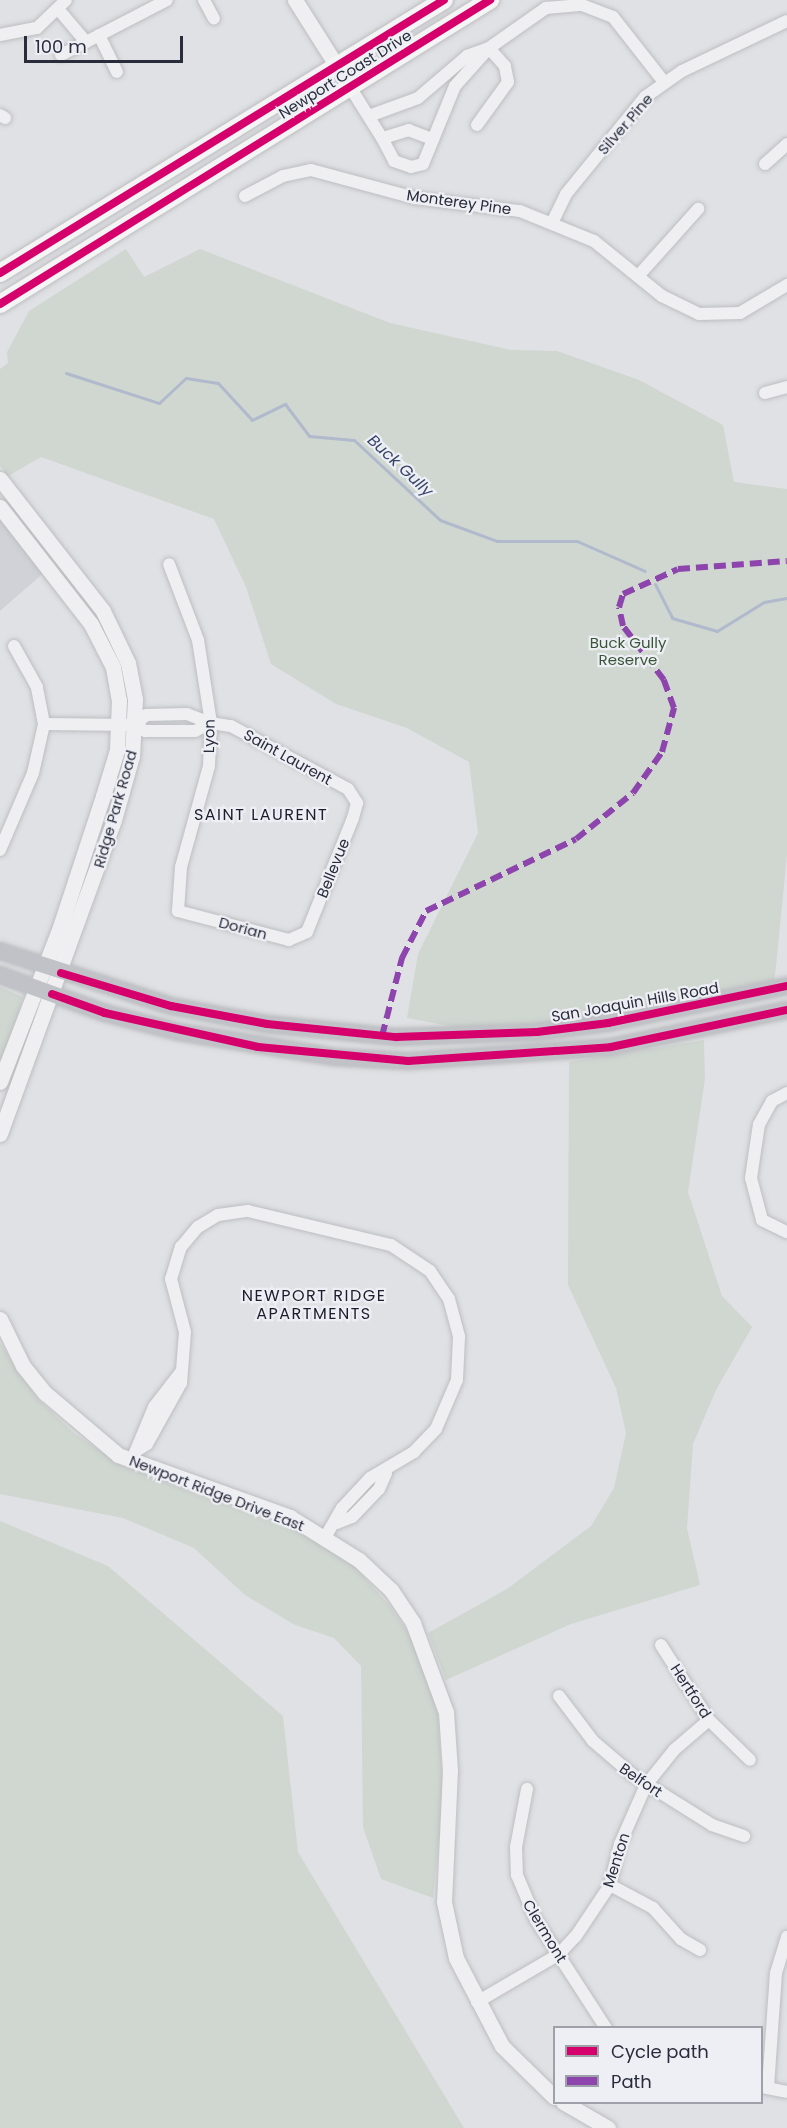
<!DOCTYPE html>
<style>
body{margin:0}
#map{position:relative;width:787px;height:2128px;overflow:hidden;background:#e0e1e4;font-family:Poppins,sans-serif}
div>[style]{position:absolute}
.built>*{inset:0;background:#d0d2d7}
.green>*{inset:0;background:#cfd7d0}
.stream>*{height:3px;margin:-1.5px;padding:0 1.5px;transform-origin:1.5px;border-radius:1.5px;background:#b1b9cc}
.roads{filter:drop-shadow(0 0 2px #bdbec1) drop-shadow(0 0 2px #bdbec1)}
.minor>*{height:12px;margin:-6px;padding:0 6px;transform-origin:6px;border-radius:6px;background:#efeff1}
.tertiary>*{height:15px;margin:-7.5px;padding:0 7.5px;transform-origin:7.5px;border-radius:7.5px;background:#efeff1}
.secondary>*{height:16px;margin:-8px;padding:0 8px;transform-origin:8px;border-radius:8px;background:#c1c2c7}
.primary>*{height:18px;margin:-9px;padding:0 9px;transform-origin:9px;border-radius:9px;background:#f4f4f5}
.quiet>*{height:6px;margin-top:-3px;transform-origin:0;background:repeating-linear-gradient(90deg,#8e44ad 0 12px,transparent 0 18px)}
.cycleway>*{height:8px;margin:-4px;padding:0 4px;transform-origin:4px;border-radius:4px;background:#d6006c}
span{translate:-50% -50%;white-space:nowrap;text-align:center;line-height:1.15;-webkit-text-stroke:4.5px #edeff4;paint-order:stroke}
.street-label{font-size:15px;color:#292c3b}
.park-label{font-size:15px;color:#385538}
.water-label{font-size:16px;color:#38456a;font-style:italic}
.neighbourhood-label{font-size:16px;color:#1b1e2c;letter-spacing:1.5px}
.legend{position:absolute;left:553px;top:2026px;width:210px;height:78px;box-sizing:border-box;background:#edeff4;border:2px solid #9fa1aa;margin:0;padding:8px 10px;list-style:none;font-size:18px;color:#292c3b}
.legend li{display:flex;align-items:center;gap:12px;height:30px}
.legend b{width:30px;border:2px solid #9fa1aa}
.scale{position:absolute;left:24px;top:36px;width:159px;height:27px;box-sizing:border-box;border:3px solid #292c3b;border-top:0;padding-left:8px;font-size:18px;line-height:21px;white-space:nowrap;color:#292c3b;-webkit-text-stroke:4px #edeff4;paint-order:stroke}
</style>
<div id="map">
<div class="built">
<div style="clip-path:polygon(0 513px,46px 571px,0 611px)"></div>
</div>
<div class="green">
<div style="clip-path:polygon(126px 249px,144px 277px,200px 249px,390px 323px,511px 350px,557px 351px,639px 380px,723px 425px,734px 482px,787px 489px,787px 855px,774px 986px,645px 1016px,486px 1033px,407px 1018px,418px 954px,478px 833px,469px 762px,407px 728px,336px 704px,271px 664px,246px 587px,214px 519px,41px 457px,8px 476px,0 466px,0 369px,8px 363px,7px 352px,29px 311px)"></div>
<div style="clip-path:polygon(0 987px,23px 997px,0 1074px)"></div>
<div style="clip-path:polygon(704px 1040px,705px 1079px,688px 1192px,722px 1296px,752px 1327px,716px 1390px,693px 1444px,687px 1528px,700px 1585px,571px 1624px,446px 1680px,428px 1633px,507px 1589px,591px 1526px,614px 1488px,626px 1433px,616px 1388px,568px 1285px,569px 1062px)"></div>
<div style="clip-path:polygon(0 1343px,37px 1398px,74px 1433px,122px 1466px,315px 1538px,351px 1563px,390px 1606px,413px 1639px,438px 1714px,443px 1795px,433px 1898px,381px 1879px,363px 1827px,361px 1666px,334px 1638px,295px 1625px,245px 1595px,194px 1548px,123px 1518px,0 1494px)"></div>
<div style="clip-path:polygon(0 1521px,108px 1566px,283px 1716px,298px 1852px,464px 2128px,0 2128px)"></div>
</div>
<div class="stream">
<div style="left:66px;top:373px;width:98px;rotate:17.9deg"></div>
<div style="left:159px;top:403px;width:37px;rotate:-43deg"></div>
<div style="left:186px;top:378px;width:32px;rotate:9deg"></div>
<div style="left:218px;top:383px;width:50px;rotate:47.4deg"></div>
<div style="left:252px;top:420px;width:37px;rotate:-26deg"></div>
<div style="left:285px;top:404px;width:40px;rotate:53deg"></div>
<div style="left:309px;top:436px;width:45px;rotate:5.1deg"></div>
<div style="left:354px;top:440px;width:117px;rotate:42.9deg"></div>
<div style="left:440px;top:520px;width:61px;rotate:20.2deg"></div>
<div style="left:497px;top:541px;width:80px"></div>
<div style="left:577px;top:541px;width:74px;rotate:23.8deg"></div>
<div style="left:655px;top:584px;width:38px;rotate:63deg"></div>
<div style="left:672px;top:618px;width:47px;rotate:16.1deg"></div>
<div style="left:717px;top:631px;width:55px;rotate:-31.7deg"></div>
<div style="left:764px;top:602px;width:23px;rotate:-10deg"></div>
</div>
<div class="roads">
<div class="minor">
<div style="left:204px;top:0;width:21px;rotate:62deg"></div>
<div style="left:59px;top:10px;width:42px;rotate:49.8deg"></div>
<div style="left:0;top:35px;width:38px;rotate:-11deg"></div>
<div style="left:37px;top:28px;width:40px;rotate:-44deg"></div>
<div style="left:99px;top:35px;width:41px;rotate:64.1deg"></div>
<div style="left:61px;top:55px;width:119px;rotate:-27.4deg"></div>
<div style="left:350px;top:87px;width:60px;rotate:57.9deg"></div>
<div style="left:0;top:115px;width:6px;rotate:31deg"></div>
<div style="left:369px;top:116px;width:52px;rotate:-20.2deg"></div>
<div style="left:418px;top:98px;width:65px;rotate:-40.6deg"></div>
<div style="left:467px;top:56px;width:23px;rotate:-20deg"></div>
<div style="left:477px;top:125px;width:53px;rotate:-54.2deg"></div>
<div style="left:508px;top:82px;width:16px;rotate:-101deg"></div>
<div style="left:505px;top:66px;width:24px;rotate:-132deg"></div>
<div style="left:432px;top:139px;width:25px;rotate:-159deg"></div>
<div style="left:409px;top:130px;width:28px;rotate:163deg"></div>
<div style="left:382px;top:138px;width:26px;rotate:62deg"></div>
<div style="left:394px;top:161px;width:18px;rotate:19deg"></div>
<div style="left:411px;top:167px;width:12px;rotate:-14deg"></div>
<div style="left:423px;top:164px;width:84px;rotate:-67.7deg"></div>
<div style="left:455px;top:86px;width:51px;rotate:-48.2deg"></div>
<div style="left:489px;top:48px;width:70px;rotate:-35.1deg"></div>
<div style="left:546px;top:8px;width:36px;rotate:-5deg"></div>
<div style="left:582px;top:5px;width:33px;rotate:21deg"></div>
<div style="left:613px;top:17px;width:83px;rotate:51.9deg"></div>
<div style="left:765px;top:164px;width:30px;rotate:-42deg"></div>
<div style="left:245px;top:196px;width:43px;rotate:-27.8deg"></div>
<div style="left:283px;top:176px;width:29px;rotate:-12deg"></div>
<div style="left:311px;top:170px;width:108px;rotate:15.1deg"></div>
<div style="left:415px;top:198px;width:106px;rotate:7.1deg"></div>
<div style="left:520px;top:211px;width:80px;rotate:22.1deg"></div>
<div style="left:594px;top:241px;width:87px;rotate:39deg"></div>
<div style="left:662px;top:296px;width:41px;rotate:25.9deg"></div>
<div style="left:699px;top:314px;width:41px;rotate:-1.4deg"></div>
<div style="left:740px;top:313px;width:55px;rotate:-30.8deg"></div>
<div style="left:552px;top:223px;width:32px;rotate:-64deg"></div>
<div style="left:566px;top:194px;width:125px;rotate:-50.8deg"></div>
<div style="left:645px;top:97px;width:45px;rotate:-35.1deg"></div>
<div style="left:682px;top:71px;width:116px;rotate:-25.5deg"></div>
<div style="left:639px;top:275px;width:89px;rotate:-48.2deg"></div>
<div style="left:765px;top:393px;width:23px;rotate:-15deg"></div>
<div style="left:44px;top:724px;width:91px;rotate:0.6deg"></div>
<div style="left:135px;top:725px;width:12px;rotate:31deg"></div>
<div style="left:145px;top:731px;width:50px"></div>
<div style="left:195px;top:731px;width:18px;rotate:-27deg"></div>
<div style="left:135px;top:725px;width:15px;rotate:-42deg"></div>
<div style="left:146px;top:715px;width:41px;rotate:-1.4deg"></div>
<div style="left:187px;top:714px;width:26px;rotate:21deg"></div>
<div style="left:211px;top:723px;width:20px;rotate:9deg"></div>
<div style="left:231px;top:726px;width:133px;rotate:28.3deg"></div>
<div style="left:348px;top:789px;width:17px;rotate:57deg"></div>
<div style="left:357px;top:803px;width:16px;rotate:105deg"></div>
<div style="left:353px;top:818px;width:123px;rotate:112deg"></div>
<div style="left:307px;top:932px;width:20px;rotate:156deg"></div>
<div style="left:289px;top:940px;width:115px;rotate:-165.4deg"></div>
<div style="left:178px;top:911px;width:44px;rotate:-86.1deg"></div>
<div style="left:181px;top:867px;width:105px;rotate:-74.5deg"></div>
<div style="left:209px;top:766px;width:43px;rotate:-87.3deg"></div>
<div style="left:211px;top:723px;width:84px;rotate:-98.9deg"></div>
<div style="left:198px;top:640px;width:81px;rotate:-110.9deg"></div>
<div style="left:0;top:850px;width:84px;rotate:-66.8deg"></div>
<div style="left:33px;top:773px;width:50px;rotate:-77.3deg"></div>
<div style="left:44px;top:724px;width:38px;rotate:-101deg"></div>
<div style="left:37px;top:687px;width:47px;rotate:-119.3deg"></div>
<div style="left:787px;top:1093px;width:17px;rotate:152deg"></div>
<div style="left:772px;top:1101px;width:26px;rotate:119deg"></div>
<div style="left:759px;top:1124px;width:55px;rotate:98.4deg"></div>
<div style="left:751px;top:1178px;width:43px;rotate:75.3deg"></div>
<div style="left:762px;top:1220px;width:28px;rotate:26deg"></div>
<div style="left:136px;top:1451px;width:13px;rotate:-32deg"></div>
<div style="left:147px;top:1444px;width:70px;rotate:-60.9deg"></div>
<div style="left:181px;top:1383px;width:51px;rotate:-85.5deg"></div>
<div style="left:185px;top:1332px;width:55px;rotate:-104.8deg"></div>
<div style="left:171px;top:1279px;width:34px;rotate:-73deg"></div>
<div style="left:181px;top:1247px;width:26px;rotate:-50deg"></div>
<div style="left:198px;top:1227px;width:23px;rotate:-31deg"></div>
<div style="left:218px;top:1215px;width:30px;rotate:-8deg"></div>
<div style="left:248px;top:1211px;width:147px;rotate:13.4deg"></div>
<div style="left:391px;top:1245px;width:47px;rotate:33.7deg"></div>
<div style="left:430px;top:1271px;width:34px;rotate:56deg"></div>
<div style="left:449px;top:1299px;width:39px;rotate:75deg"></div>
<div style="left:459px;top:1337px;width:43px;rotate:92.7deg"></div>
<div style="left:457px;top:1380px;width:53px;rotate:113.2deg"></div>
<div style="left:436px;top:1429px;width:32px;rotate:134deg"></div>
<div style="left:414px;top:1452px;width:51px;rotate:149.4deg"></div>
<div style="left:370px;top:1478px;width:41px;rotate:133deg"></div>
<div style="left:342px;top:1508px;width:32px;rotate:120deg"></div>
<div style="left:134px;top:1455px;width:52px;rotate:-67.4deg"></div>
<div style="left:154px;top:1407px;width:44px;rotate:-52.4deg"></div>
<div style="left:337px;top:1523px;width:16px;rotate:-22deg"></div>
<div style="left:352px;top:1517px;width:39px;rotate:-46deg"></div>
<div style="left:379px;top:1489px;width:17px;rotate:-66deg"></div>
<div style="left:661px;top:1645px;width:89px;rotate:57.4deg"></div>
<div style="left:709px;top:1720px;width:57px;rotate:44.3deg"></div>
<div style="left:559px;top:1696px;width:56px;rotate:52.9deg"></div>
<div style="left:593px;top:1741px;width:54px;rotate:40.5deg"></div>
<div style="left:634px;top:1776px;width:92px;rotate:32.1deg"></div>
<div style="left:712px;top:1825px;width:34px;rotate:19deg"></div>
<div style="left:527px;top:1789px;width:59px;rotate:100.7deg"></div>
<div style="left:516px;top:1847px;width:28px;rotate:88deg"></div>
<div style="left:517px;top:1875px;width:49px;rotate:67.1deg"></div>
<div style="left:536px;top:1920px;width:129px;rotate:57.1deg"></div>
<div style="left:610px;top:1885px;width:49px;rotate:28.1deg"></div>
<div style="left:653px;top:1908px;width:42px;rotate:47.9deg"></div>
<div style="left:681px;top:1939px;width:22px;rotate:30deg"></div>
<div style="left:477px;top:2002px;width:95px;rotate:-30.3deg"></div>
<div style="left:559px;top:1954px;width:25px;rotate:-47deg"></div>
<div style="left:576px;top:1936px;width:61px;rotate:-56.3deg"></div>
<div style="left:610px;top:1885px;width:42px;rotate:-76.3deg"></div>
<div style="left:620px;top:1844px;width:64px;rotate:-66.2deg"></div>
<div style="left:646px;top:1785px;width:45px;rotate:-51.3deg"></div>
<div style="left:674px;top:1750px;width:46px;rotate:-40.6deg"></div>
<div style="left:762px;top:2087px;width:25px;rotate:11deg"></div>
<div style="left:768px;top:2087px;width:114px;rotate:-86deg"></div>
<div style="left:776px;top:1973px;width:38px;rotate:-73deg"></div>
</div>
<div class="tertiary">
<div style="left:295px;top:0;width:103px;rotate:57.7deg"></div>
<div style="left:0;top:479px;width:167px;rotate:52deg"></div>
<div style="left:103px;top:611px;width:58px;rotate:64.3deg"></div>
<div style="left:128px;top:663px;width:37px;rotate:79deg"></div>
<div style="left:135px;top:699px;width:57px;rotate:93deg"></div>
<div style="left:132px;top:756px;width:66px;rotate:105.7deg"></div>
<div style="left:114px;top:820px;width:334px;rotate:110deg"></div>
<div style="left:0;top:507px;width:148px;rotate:52.1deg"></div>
<div style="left:91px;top:624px;width:48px;rotate:62.9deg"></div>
<div style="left:113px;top:667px;width:34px;rotate:80deg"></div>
<div style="left:119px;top:700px;width:50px;rotate:92.3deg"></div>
<div style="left:117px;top:750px;width:48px;rotate:106.9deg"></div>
<div style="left:103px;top:796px;width:138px;rotate:108.2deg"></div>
<div style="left:60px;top:927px;width:166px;rotate:111.2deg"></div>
<div style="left:0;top:1319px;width:52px;rotate:63.9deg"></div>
<div style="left:23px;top:1366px;width:35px;rotate:51deg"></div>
<div style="left:45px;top:1393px;width:96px;rotate:40.3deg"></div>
<div style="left:118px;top:1455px;width:183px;rotate:19.8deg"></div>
<div style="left:290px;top:1517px;width:81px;rotate:31.9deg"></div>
<div style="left:359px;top:1560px;width:44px;rotate:43.2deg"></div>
<div style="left:391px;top:1590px;width:40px;rotate:56deg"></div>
<div style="left:413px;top:1623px;width:95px;rotate:69.7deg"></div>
<div style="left:446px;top:1712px;width:58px;rotate:86.1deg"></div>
<div style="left:450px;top:1770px;width:132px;rotate:92.6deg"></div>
<div style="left:444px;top:1902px;width:57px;rotate:77.9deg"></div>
<div style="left:456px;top:1958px;width:99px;rotate:62.4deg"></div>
<div style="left:502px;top:2046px;width:73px;rotate:44.4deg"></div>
<div style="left:563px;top:2102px;width:52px;rotate:30deg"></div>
</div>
<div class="secondary">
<div style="left:0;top:951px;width:180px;rotate:17.8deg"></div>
<div style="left:171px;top:1006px;width:98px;rotate:10.6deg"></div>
<div style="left:267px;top:1024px;width:130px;rotate:5.8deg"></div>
<div style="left:396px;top:1037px;width:141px;rotate:-2deg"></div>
<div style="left:537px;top:1032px;width:72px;rotate:-7.2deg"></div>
<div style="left:608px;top:1023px;width:183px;rotate:-11.7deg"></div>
<div style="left:0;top:975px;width:112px;rotate:19.9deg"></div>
<div style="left:105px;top:1013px;width:76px;rotate:14.4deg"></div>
<div style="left:179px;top:1032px;width:158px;rotate:9.1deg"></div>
<div style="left:335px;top:1057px;width:73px;rotate:3.1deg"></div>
<div style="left:408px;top:1061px;width:203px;rotate:-3.9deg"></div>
<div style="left:611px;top:1047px;width:180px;rotate:-11.9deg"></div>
</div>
<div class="primary">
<div style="left:0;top:273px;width:521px;rotate:-31.59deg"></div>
<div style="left:0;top:304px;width:577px;rotate:-31.82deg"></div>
</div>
</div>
<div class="quiet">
<div style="left:382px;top:1036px;width:81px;rotate:-75.6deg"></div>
<div style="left:402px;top:958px;width:53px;rotate:-62.9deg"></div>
<div style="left:426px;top:911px;width:166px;rotate:-25.6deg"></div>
<div style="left:576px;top:839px;width:73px;rotate:-38.9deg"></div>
<div style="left:633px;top:793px;width:50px;rotate:-54.7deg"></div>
<div style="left:662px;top:752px;width:46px;rotate:-74.7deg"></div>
<div style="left:674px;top:708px;width:30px;rotate:-110deg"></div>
<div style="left:664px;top:680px;width:68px;rotate:-127.2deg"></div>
<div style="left:623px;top:626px;width:19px;rotate:-102deg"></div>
<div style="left:619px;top:607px;width:14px;rotate:-73deg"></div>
<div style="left:623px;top:594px;width:60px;rotate:-24.4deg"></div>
<div style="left:678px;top:569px;width:109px;rotate:-4.2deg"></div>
</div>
<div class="cycleway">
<div style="left:0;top:273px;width:521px;rotate:-31.59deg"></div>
<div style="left:0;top:304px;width:577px;rotate:-31.82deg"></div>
<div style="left:61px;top:973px;width:115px;rotate:16.7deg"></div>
<div style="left:171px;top:1006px;width:98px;rotate:10.6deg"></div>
<div style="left:267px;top:1024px;width:130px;rotate:5.8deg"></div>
<div style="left:396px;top:1037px;width:141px;rotate:-2deg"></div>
<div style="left:537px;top:1032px;width:72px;rotate:-7.2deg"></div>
<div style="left:608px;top:1023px;width:183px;rotate:-11.7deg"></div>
<div style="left:52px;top:994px;width:56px;rotate:19.7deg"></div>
<div style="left:105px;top:1013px;width:157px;rotate:12.5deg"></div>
<div style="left:258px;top:1047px;width:151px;rotate:5.3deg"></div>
<div style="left:408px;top:1061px;width:203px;rotate:-3.9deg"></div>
<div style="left:611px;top:1047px;width:180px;rotate:-11.9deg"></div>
</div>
<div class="street-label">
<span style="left:345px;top:74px;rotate:-32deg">Newport Coast Drive</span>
<span style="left:625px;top:124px;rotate:-49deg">Silver Pine</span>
<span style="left:459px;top:202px;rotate:8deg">Monterey Pine</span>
<span style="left:209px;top:736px;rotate:-89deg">Lyon</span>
<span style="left:288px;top:757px;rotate:29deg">Saint Laurent</span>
<span style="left:115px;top:809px;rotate:-74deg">Ridge Park Road</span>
<span style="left:333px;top:868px;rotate:-68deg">Bellevue</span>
<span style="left:243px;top:928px;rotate:15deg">Dorian</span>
<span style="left:635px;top:1002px;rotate:-10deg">San Joaquin Hills Road</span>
<span style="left:217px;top:1493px;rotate:21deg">Newport Ridge Drive East</span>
<span style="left:691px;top:1691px;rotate:57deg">Hertford</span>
<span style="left:641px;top:1780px;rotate:34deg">Belfort</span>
<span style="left:616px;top:1860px;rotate:-72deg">Menton</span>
<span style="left:545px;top:1931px;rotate:59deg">Clermont</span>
</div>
<div class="park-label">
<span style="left:628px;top:651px">Buck Gully<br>Reserve</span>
</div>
<div class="water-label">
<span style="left:400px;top:466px;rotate:43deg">Buck Gully</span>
</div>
<div class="neighbourhood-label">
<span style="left:261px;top:815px">SAINT LAURENT</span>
<span style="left:314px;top:1305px">NEWPORT RIDGE<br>APARTMENTS</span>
</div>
<ul class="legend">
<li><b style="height:8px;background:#d6006c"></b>Cycle path</li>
<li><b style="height:8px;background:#8e44ad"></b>Path</li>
</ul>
<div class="scale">100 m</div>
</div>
